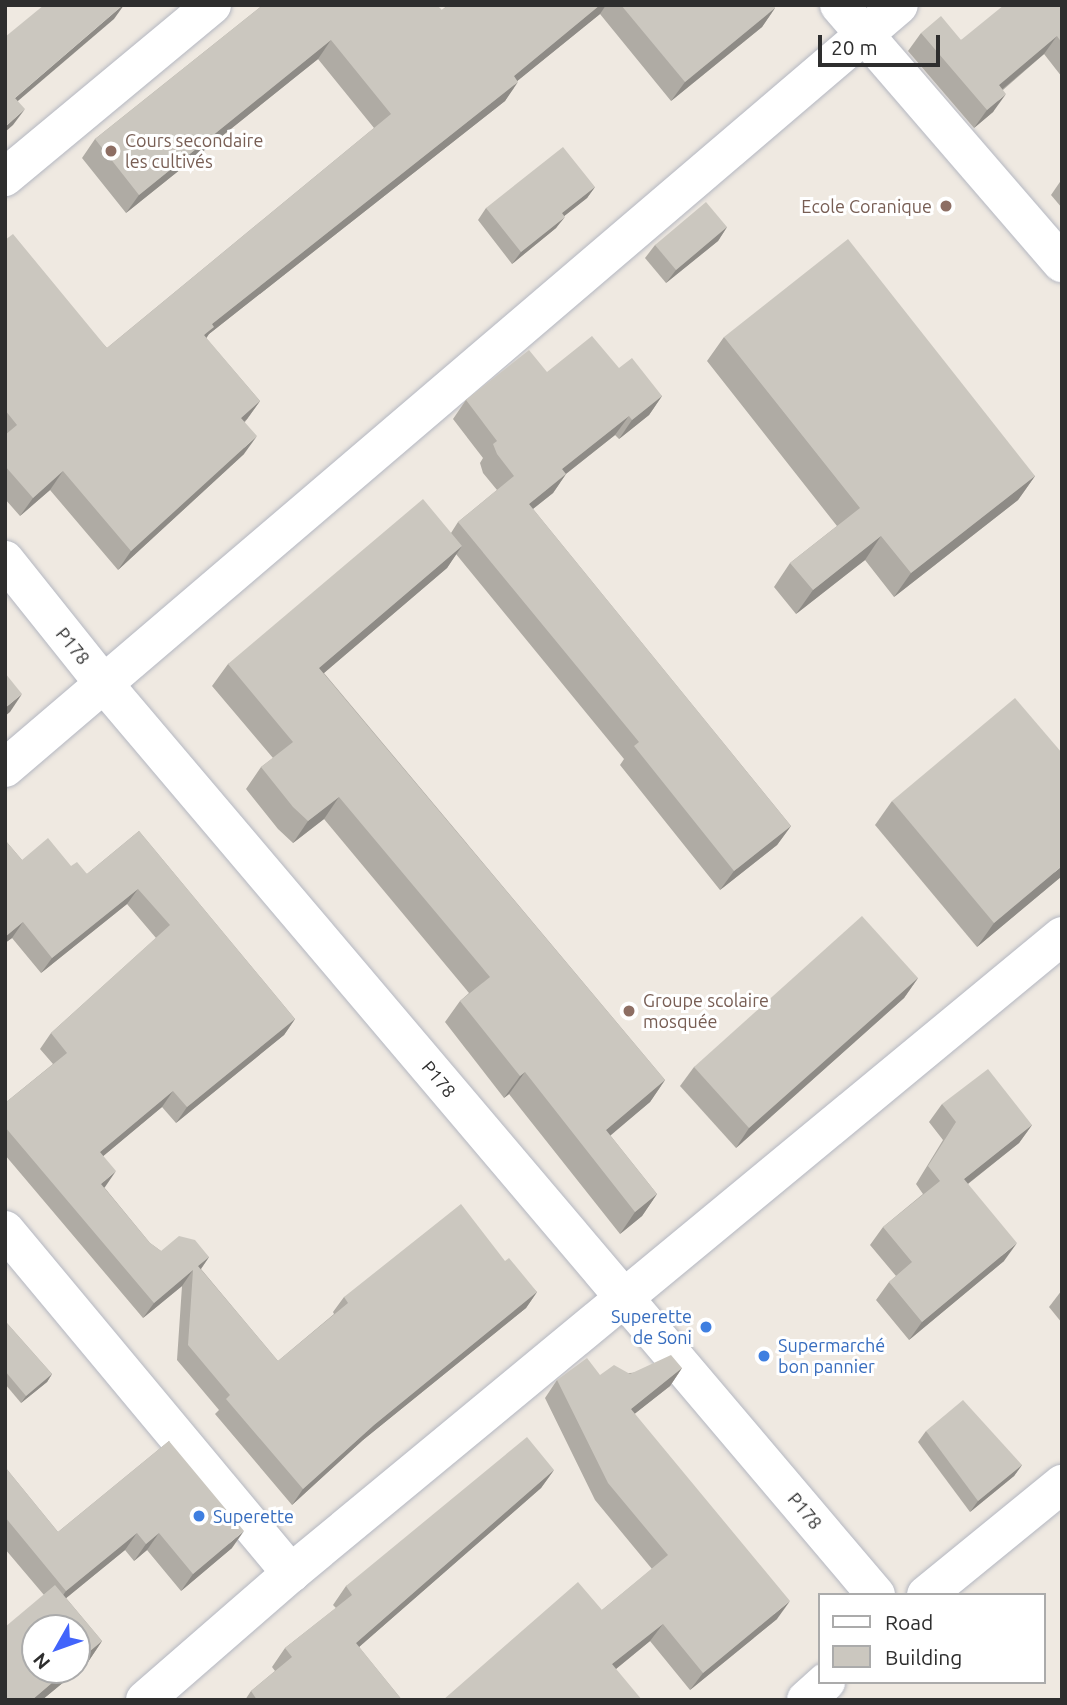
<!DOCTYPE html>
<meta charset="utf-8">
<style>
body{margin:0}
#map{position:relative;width:1067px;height:1705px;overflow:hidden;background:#efe9e1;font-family:Ubuntu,sans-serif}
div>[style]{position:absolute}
.roads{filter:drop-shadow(0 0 2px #b4b7c1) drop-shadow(0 0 2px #b4b7c1)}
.minor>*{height:38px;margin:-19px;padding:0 19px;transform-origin:19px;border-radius:19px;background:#fff}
.tertiary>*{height:38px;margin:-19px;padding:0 19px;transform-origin:19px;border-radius:19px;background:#fff}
.wall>*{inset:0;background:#afaba4}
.shaded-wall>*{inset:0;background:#8e8b86}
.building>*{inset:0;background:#cbc7bf}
.dots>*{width:19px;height:19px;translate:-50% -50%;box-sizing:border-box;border:4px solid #fff;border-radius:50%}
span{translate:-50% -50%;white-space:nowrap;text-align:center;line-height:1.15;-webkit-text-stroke:6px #fff;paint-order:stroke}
.education-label{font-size:18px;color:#785e54}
.left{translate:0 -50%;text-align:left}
.right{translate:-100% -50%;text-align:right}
.street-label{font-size:18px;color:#2e2e2e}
.shop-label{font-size:18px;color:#366cbe}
.frame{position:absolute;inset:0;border:7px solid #2e2e2e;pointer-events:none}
.legend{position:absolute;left:818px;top:1593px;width:228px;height:91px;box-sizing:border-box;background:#fff;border:2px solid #ababab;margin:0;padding:9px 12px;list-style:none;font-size:21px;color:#2e2e2e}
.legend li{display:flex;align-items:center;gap:14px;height:35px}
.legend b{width:35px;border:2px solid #ababab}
.north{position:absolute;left:21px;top:1614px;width:70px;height:70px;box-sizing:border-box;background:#fff;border:2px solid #ababab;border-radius:50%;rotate:230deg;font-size:19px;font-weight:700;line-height:28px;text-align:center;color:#2e2e2e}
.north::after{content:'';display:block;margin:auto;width:24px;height:32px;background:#4264fb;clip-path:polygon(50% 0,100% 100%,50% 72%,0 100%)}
.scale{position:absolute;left:818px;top:35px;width:122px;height:32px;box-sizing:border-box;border:4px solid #2e2e2e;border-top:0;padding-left:9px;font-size:21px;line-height:24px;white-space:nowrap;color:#2e2e2e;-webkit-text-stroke:5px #fff;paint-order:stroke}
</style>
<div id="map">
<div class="roads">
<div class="minor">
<div style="left:839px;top:5px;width:341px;rotate:49.2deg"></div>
<div style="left:5px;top:177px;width:269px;rotate:-39.7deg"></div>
<div style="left:5px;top:768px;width:1175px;rotate:-40.48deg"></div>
<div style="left:5px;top:1230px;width:447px;rotate:50.2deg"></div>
<div style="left:145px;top:1700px;width:194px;rotate:-41deg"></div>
<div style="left:291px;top:1573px;width:1000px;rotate:-39.56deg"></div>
<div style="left:806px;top:1700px;width:27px;rotate:-42deg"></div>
</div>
<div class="tertiary">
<div style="left:5px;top:560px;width:159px;rotate:51.4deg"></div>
<div style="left:104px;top:684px;width:1194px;rotate:49.72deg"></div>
<div style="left:926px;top:1595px;width:176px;rotate:-39.2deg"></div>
</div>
</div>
<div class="wall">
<div style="clip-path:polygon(263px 5px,442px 10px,448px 5px,772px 5px,775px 8px,762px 27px,671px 101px,600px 14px,517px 81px,505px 101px,209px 334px,206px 338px,260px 401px,245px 422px,244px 454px,118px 570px,50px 490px,20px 516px,5px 499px,5px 240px,107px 348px,374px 128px,318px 59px,126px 213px,82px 158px,95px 139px)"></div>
<div style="clip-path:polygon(1062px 5px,1062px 77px,1044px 54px,1003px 90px,993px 112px,974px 128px,908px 51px,921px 33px,961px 40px)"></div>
<div style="clip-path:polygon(1062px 179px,1062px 208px,1051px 195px)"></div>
<div style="clip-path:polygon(595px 187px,587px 198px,564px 216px,556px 228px,512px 264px,478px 220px,486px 208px)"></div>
<div style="clip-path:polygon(727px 227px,718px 241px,666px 283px,645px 258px,655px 245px)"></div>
<div style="clip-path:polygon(724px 337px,1035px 476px,1018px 500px,894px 597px,865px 560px,796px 614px,774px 587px,790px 563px,837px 526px,707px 361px)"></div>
<div style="clip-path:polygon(619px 368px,662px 396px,649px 415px,619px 439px,615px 435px,566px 474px,553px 493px,533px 509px,791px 826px,777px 845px,720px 890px,620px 765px,624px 759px,456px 554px,447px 568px,324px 673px,665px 1080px,650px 1102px,610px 1135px,657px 1194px,642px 1216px,620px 1234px,509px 1094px,504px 1098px,445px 1022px,460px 1001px,469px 993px,324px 819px,293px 843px,278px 829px,246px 789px,261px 767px,273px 758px,212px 686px,228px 664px,451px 533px,458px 522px,497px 490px,483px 473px,480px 463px,483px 458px,453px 419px,466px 400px,547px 372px)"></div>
<div style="clip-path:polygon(892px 801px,1062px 876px,977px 947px,875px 825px)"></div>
<div style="clip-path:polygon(139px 831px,295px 1019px,284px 1035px,176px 1123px,162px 1107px,103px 1156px,104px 1187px,150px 1243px,161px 1251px,209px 1257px,201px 1269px,278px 1361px,334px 1314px,333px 1312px,344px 1297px,505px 1261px,537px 1292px,526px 1308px,363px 1440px,292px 1505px,215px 1414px,219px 1410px,177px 1360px,182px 1286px,143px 1318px,5px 1155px,5px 1103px,53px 1064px,40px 1049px,51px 1033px,156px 938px,127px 904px,41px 973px,12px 938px,5px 943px,5px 840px,22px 860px,71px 866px,87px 874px)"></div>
<div style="clip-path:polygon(918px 978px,904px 998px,736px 1148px,680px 1086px,694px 1067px)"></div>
<div style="clip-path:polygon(942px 1104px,1032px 1125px,1019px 1143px,968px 1184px,1004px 1261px,909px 1340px,876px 1300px,889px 1282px,896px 1276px,870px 1245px,883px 1227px,923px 1194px,916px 1184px,943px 1140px,929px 1122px)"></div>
<div style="clip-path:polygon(1062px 1290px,1062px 1323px,1049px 1307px)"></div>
<div style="clip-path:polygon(5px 1321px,52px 1374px,47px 1382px,21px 1403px,5px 1384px)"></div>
<div style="clip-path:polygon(682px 1368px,670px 1386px,634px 1414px,777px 1619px,690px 1690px,650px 1641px,616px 1669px,443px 1700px,602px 1610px,652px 1569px,595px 1500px,545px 1398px,557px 1380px)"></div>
<div style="clip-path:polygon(926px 1431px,1022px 1465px,1014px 1476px,970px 1512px,918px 1442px)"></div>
<div style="clip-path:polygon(169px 1441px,232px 1548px,181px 1591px,147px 1550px,134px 1561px,125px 1550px,66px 1598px,102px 1641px,88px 1662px,42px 1700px,5px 1700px,44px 1595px,5px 1549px,5px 1467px,58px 1532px)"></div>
<div style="clip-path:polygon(554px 1470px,541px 1488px,359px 1647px,402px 1700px,245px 1700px,251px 1691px,275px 1671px,272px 1667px,285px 1648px,336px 1608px,333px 1605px,346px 1586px)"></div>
</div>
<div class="shaded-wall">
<div style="clip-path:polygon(123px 5px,124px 5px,114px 19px,5px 112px,15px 98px)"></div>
<div style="clip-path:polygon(600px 5px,606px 5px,600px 14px,500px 95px,514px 76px)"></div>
<div style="clip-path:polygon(775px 8px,762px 27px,671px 101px,685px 82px)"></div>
<div style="clip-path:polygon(1057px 36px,1044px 54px,986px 103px,999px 85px)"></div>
<div style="clip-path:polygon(331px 40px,318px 59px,126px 213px,139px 195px)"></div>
<div style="clip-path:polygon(518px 82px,505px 101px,209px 334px,201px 346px,191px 354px,212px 324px)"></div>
<div style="clip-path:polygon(1006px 94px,993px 112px,974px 128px,987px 110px)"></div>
<div style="clip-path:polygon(25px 109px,13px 125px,5px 132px,5px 127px)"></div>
<div style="clip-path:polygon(595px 187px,587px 198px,553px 225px,562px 213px)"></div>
<div style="clip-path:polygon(565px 217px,556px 228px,512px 264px,521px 252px)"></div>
<div style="clip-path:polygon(727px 227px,718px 241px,666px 283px,676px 270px)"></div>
<div style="clip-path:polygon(662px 396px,649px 415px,619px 439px,632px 420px)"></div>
<div style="clip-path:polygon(260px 401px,247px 419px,228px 436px,241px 418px)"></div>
<div style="clip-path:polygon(629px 416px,615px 435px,548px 488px,562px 469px)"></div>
<div style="clip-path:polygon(257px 436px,244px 454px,118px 570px,131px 551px)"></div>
<div style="clip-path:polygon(63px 471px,50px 490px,20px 516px,33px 498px)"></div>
<div style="clip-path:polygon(566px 474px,553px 493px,515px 523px,529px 504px)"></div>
<div style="clip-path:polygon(1035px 476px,1018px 500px,894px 597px,911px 573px)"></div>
<div style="clip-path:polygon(881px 536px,865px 560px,796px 614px,813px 590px)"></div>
<div style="clip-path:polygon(462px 546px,447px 568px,304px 690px,319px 668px)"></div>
<div style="clip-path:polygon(22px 694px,10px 712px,5px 716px,5px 708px)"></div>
<div style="clip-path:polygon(339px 797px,324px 819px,293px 843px,308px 821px)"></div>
<div style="clip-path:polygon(791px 826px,777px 845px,720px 890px,734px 871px)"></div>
<div style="clip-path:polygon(1062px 866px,1062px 876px,977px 947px,994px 923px)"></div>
<div style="clip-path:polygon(138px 889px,127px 904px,41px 973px,52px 958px)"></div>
<div style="clip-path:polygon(23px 922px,12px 938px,5px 943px,5px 937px)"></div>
<div style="clip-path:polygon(918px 978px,904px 998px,736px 1148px,749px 1128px)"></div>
<div style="clip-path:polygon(295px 1019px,284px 1035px,176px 1123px,187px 1107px)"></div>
<div style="clip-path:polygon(525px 1072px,509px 1094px,504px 1098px,520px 1076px)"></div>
<div style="clip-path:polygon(665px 1080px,650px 1102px,591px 1152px,606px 1130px)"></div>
<div style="clip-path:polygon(173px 1091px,162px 1107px,89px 1168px,100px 1152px)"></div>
<div style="clip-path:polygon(1032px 1125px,1019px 1143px,951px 1197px,964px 1179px)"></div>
<div style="clip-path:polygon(116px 1171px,105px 1187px,90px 1199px,101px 1184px)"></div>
<div style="clip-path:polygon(657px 1194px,642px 1216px,620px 1234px,635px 1212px)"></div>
<div style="clip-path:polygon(1017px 1243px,1004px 1261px,909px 1340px,922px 1322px)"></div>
<div style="clip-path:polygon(209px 1257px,198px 1273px,198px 1266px)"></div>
<div style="clip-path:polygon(193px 1270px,182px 1286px,143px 1318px,154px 1303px)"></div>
<div style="clip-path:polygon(537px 1292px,526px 1308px,363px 1440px,292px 1505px,303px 1489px,374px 1425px)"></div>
<div style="clip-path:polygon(682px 1368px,670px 1386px,618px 1427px,631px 1409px)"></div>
<div style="clip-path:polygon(52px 1374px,47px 1382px,21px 1403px,26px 1396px)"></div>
<div style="clip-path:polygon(1022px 1465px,1014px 1476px,970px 1512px,978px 1501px)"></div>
<div style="clip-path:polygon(554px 1470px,541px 1488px,343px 1661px,356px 1643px)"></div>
<div style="clip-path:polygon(244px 1531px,232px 1548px,181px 1591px,193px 1574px)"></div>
<div style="clip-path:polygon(137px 1533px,125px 1550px,54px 1608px,66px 1591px)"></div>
<div style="clip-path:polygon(159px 1533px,147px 1550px,134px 1561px,146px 1544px)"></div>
<div style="clip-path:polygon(790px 1601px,777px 1619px,690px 1690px,703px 1673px)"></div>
<div style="clip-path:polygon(663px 1624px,650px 1641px,600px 1682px,612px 1664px)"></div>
<div style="clip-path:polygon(102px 1641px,88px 1662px,42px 1700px,32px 1700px,67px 1670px,77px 1670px,77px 1662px)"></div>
</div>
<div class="building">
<div style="clip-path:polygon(44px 5px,123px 5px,15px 98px,25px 109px,5px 127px,5px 37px)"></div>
<div style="clip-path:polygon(263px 5px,437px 5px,442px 10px,448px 5px,600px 5px,514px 76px,518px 82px,212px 324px,214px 327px,204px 335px,260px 401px,241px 418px,257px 436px,131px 551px,63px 471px,33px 498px,5px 466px,5px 435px,17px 425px,5px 410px,5px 240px,13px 234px,107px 348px,391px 114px,331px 40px,139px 195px,95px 139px)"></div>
<div style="clip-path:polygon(621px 5px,772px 5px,775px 8px,685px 82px)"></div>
<div style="clip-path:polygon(1004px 5px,1062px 5px,1062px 43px,1057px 36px,999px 85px,1006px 94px,987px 110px,921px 33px,941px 16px,961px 40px)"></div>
<div style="clip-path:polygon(563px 147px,595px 187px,562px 213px,565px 217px,521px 252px,486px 208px)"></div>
<div style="clip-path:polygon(706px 202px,727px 227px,676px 270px,655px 245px)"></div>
<div style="clip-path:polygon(848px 239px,1035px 476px,911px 573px,881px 536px,813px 590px,790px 563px,860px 508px,724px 337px)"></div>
<div style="clip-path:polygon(592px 336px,619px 368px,632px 358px,662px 396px,632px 420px,629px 416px,562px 469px,566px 474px,529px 504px,791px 826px,734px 871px,634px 746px,639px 742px,458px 522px,514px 476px,497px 454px,493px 444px,497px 441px,466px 400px,529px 350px,547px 372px)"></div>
<div style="clip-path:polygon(423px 499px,462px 546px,319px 668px,665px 1080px,606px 1130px,657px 1194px,635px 1212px,525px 1072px,520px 1076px,460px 1001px,490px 977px,339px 797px,308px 821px,293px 807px,261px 767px,293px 742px,228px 664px)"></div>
<div style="clip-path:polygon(5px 673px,22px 694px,5px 708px)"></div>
<div style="clip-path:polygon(1015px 698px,1062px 753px,1062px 866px,994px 923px,892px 801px)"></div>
<div style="clip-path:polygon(139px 831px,295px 1019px,187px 1107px,173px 1091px,100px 1152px,116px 1171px,101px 1184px,150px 1243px,161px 1251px,179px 1236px,195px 1240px,209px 1257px,198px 1266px,278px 1361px,348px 1303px,344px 1297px,461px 1204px,505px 1261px,509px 1258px,537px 1292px,374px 1425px,303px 1489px,226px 1399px,230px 1395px,188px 1345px,193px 1270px,154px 1303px,5px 1127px,5px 1103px,67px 1053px,51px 1033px,170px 925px,138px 889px,52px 958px,23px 922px,5px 937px,5px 840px,22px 860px,48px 838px,71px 866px,77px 862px,87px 874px)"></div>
<div style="clip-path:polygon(862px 916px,918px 978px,749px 1128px,694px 1067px)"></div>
<div style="clip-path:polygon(988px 1069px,1032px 1125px,964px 1179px,1017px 1243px,922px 1322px,889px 1282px,912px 1262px,883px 1227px,940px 1181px,928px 1166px,956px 1122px,942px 1104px)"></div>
<div style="clip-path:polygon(5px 1321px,52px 1374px,26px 1396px,5px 1371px)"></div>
<div style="clip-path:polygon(671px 1355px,682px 1368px,631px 1409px,790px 1601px,703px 1673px,663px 1624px,612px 1664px,642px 1700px,443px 1700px,578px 1582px,602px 1610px,668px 1555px,608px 1483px,557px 1380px,587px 1358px,600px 1375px,614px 1365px,630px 1374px)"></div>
<div style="clip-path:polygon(963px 1400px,1022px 1465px,978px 1501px,926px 1431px)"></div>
<div style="clip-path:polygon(527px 1437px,554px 1470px,356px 1643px,402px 1700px,257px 1700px,251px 1691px,292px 1657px,285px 1648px,352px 1595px,346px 1586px)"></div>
<div style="clip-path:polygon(169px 1441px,244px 1531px,193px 1574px,159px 1533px,146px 1544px,137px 1533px,66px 1591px,5px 1517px,5px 1467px,58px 1532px)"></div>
<div style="clip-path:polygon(55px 1585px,102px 1641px,77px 1662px,77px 1628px,35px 1628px,35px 1670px,67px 1670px,32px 1700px,5px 1700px,5px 1627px)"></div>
</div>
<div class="dots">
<div style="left:111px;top:151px;background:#8d6e63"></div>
<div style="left:946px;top:206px;background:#8d6e63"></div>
<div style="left:629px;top:1011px;background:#8d6e63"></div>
<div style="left:706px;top:1327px;background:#3f7fe0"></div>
<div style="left:764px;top:1356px;background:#3f7fe0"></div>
<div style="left:199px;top:1516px;background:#3f7fe0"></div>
</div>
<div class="education-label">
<span class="left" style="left:125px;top:151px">Cours secondaire<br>les cultivés</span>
<span class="right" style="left:932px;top:206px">Ecole Coranique</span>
<span class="left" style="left:643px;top:1011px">Groupe scolaire<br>mosquée</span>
</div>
<div class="street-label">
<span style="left:73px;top:646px;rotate:51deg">P178</span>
<span style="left:439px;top:1079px;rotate:50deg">P178</span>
<span style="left:805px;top:1511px;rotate:50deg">P178</span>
</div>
<div class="shop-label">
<span class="right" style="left:692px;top:1327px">Superette<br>de Soni</span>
<span class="left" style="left:778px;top:1356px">Supermarché<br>bon pannier</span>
<span class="left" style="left:213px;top:1516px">Superette</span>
</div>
<div class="frame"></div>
<ul class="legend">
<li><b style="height:9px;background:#fff"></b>Road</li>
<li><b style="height:19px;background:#cbc7bf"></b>Building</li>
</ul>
<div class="north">N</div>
<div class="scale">20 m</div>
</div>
